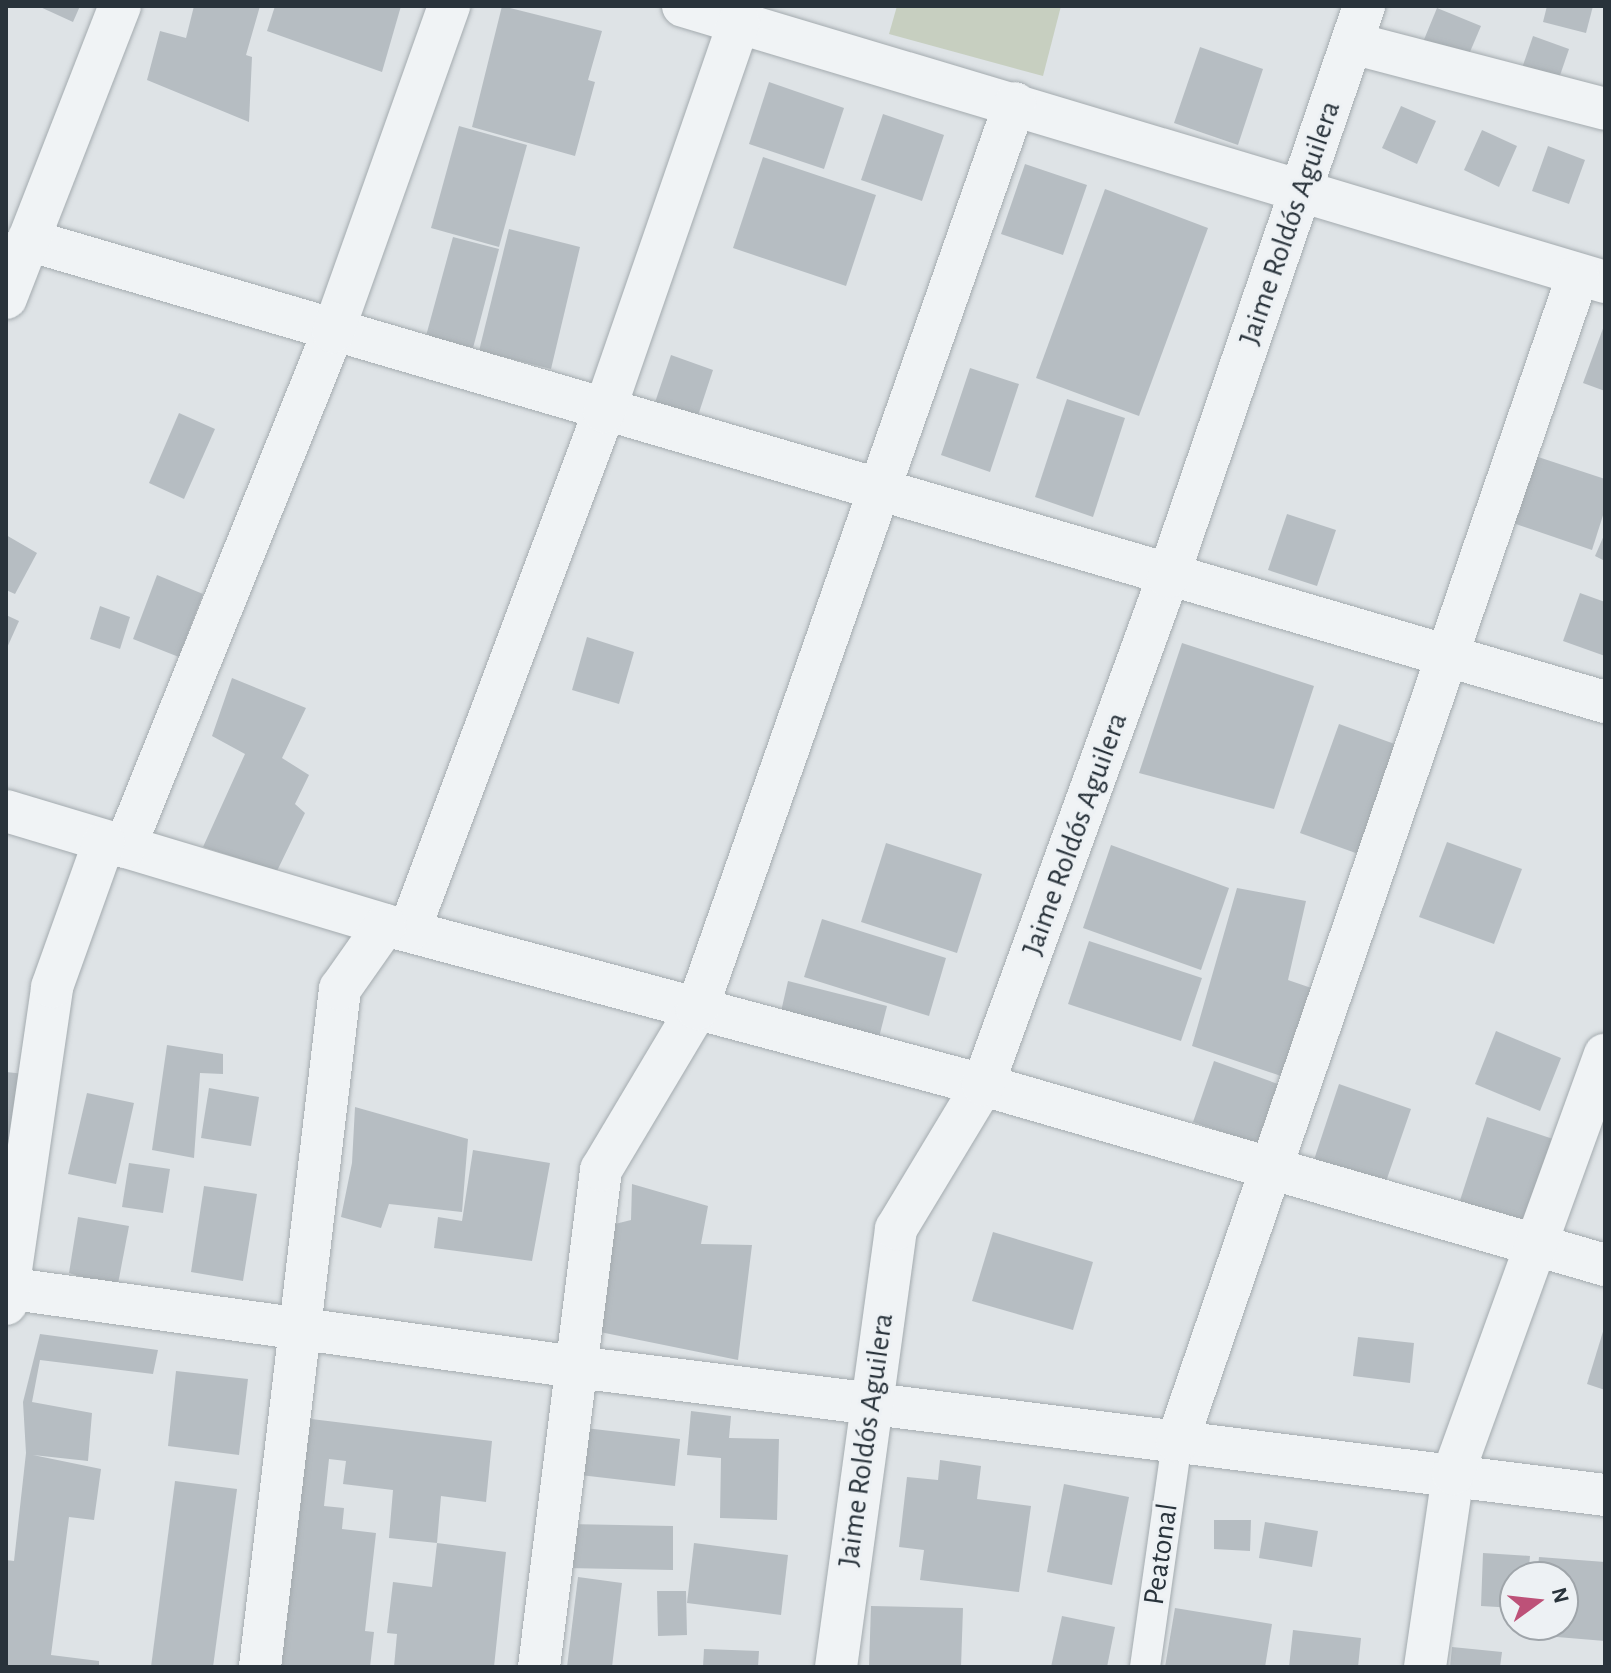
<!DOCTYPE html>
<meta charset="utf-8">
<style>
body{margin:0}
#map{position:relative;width:1611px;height:1673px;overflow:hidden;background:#dee3e6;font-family:"Alegreya Sans",sans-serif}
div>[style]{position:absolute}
.green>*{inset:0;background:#c7cfc0}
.building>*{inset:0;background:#b6bdc2}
.roads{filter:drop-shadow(0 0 2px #a4abaf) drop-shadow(0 0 2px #a4abaf)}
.pedestrian>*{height:30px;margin:-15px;padding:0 15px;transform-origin:15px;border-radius:15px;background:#f0f3f5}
.minor>*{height:42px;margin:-21px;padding:0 21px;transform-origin:21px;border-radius:21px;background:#f0f3f5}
span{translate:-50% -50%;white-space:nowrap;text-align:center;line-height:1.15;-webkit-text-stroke:6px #edf1f4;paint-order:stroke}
.street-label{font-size:30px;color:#29333b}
.frame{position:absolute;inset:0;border:8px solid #29333b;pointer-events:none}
.north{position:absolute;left:1499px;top:1561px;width:80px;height:80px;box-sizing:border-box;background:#edf1f4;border:2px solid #9fa5aa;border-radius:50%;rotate:75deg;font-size:22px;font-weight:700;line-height:32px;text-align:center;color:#29333b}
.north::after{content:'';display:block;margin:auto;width:28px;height:36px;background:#bd5178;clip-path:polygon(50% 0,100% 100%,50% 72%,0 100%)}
</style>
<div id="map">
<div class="green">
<div style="clip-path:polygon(897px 6px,1061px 6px,1043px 76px,889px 34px)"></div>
</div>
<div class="building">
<div style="clip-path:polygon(38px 6px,80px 6px,73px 22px)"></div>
<div style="clip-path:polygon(194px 6px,260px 6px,246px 55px,252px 57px,249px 122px,147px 80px,160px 31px,186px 38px)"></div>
<div style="clip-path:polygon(275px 6px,401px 6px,382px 72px,267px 31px)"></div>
<div style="clip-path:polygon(502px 6px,602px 31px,588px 80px,595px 82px,575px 156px,472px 127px)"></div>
<div style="clip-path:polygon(1547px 6px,1593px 6px,1586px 33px,1543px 22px)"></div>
<div style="clip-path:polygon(1437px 8px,1481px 26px,1464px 66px,1421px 47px)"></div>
<div style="clip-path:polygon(1533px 36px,1569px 49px,1554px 93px,1518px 80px)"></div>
<div style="clip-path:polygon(1200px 47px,1263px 69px,1238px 145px,1174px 123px)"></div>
<div style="clip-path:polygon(769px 82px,844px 108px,824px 169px,749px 144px)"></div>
<div style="clip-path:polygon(1401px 106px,1436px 121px,1417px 164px,1382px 148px)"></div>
<div style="clip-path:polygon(883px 114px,944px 135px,922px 201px,861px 180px)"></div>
<div style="clip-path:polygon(459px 126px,527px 145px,499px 247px,431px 228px)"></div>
<div style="clip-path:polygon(1482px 130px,1517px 146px,1499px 187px,1464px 170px)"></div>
<div style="clip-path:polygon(1548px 146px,1585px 160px,1569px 204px,1532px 191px)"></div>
<div style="clip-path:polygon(763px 157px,876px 195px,846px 286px,733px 248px)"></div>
<div style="clip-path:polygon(1025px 164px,1087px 185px,1063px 255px,1001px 234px)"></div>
<div style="clip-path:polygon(1105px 189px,1208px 228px,1139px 416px,1036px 378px)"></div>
<div style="clip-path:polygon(509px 229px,580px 247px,551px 369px,479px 351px)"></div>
<div style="clip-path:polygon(453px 237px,499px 249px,473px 348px,426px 336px)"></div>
<div style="clip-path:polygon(1605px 323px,1605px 391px,1583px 383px)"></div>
<div style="clip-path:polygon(671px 355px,713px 370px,687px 449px,644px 435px)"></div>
<div style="clip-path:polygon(970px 368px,1019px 384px,990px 472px,941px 455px)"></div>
<div style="clip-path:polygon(1067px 399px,1125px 418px,1093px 517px,1035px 497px)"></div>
<div style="clip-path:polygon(179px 413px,215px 429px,184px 499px,149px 483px)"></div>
<div style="clip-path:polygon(1529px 454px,1605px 479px,1605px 509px,1592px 550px,1507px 521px)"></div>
<div style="clip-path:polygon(1287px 514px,1336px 530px,1317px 586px,1268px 570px)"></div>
<div style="clip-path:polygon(1605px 533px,1605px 561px,1595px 556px)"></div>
<div style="clip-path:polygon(6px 535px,37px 553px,15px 594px,6px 590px)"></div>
<div style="clip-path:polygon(157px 575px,203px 594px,179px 657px,133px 639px)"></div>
<div style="clip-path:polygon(1580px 593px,1605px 602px,1605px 656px,1563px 641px)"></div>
<div style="clip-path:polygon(100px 606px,130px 617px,120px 649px,90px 639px)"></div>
<div style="clip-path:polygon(6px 615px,19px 621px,6px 650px)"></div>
<div style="clip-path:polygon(587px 637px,634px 652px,619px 704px,572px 690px)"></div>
<div style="clip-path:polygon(1182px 643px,1314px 686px,1274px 809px,1139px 773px)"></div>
<div style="clip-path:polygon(232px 678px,306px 708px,282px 758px,309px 775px,295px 804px,305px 813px,277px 871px,203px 847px,245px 754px,212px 736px)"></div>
<div style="clip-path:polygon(1339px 724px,1403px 747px,1364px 856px,1300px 833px)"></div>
<div style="clip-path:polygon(1447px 842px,1522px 869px,1494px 944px,1419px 917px)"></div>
<div style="clip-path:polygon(886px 843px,982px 874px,957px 953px,861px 922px)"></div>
<div style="clip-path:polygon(1111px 845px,1229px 888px,1201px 970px,1083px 928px)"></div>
<div style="clip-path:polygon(1237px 888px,1306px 901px,1288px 980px,1323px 992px,1284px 1077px,1192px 1046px)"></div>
<div style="clip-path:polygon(822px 919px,946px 958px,929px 1016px,804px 977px)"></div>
<div style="clip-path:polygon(1089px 941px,1202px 978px,1181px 1041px,1068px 1004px)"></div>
<div style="clip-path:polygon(788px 981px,887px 1006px,875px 1053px,777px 1029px)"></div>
<div style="clip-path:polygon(1496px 1031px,1561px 1058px,1540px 1111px,1475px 1084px)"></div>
<div style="clip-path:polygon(167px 1045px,223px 1054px,223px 1074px,200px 1073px,194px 1158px,152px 1150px)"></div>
<div style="clip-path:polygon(1214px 1061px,1278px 1084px,1257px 1144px,1193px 1122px)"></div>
<div style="clip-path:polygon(6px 1072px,25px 1074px,6px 1168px)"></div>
<div style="clip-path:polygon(1339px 1084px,1411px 1109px,1381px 1196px,1310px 1172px)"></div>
<div style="clip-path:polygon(209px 1088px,259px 1097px,251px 1146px,201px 1138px)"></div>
<div style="clip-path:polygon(87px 1093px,134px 1103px,116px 1184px,68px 1174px)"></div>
<div style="clip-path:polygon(355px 1107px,468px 1139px,462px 1212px,389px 1204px,381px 1228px,341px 1217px,352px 1163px)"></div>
<div style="clip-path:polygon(1487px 1117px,1556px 1140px,1523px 1242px,1454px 1219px)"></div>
<div style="clip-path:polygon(473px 1150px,550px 1163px,532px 1261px,434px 1248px,438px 1217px,462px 1221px)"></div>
<div style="clip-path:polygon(129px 1163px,170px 1169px,163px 1213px,122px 1207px)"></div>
<div style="clip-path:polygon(632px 1184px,708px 1206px,701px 1244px,752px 1245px,738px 1360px,595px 1331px,603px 1227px,631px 1220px)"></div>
<div style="clip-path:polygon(204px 1186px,257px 1194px,243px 1281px,191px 1272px)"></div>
<div style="clip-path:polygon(78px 1217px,129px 1226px,117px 1289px,69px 1273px)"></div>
<div style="clip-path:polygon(993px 1232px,1093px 1262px,1073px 1330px,972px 1301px)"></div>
<div style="clip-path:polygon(1605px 1325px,1605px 1390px,1587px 1384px)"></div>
<div style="clip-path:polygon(40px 1334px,158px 1350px,153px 1374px,40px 1360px,32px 1402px,92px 1413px,88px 1461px,33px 1455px,101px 1469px,94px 1520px,69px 1517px,51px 1655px,99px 1661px,99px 1667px,6px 1667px,6px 1560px,14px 1561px,26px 1453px,23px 1402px)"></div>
<div style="clip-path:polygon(1358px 1337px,1414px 1343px,1410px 1383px,1353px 1376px)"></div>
<div style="clip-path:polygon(176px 1371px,248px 1379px,239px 1455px,168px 1446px)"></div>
<div style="clip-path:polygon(691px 1411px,731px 1416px,729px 1438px,779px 1439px,777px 1520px,720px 1518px,721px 1458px,687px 1455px)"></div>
<div style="clip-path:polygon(303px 1418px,492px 1441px,486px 1502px,441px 1496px,437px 1543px,506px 1552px,494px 1667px,394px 1667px,397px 1634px,387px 1633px,393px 1582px,432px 1587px,437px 1543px,389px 1538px,393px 1490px,343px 1484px,346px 1461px,329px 1459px,324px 1506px,344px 1508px,342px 1529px,376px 1533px,365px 1631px,374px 1632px,370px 1667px,271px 1667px)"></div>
<div style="clip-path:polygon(585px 1428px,680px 1439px,675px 1486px,580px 1475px)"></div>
<div style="clip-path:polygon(940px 1460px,981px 1466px,977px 1499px,1031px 1506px,1019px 1592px,920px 1580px,924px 1550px,899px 1547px,907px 1477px,938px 1480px)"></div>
<div style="clip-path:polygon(175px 1481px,237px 1489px,213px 1667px,151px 1667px)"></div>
<div style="clip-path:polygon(1064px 1484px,1129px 1497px,1112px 1585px,1047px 1572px)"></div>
<div style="clip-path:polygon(1214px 1520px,1251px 1520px,1250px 1551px,1214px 1549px)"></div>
<div style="clip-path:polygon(1265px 1522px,1318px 1531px,1312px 1567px,1259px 1558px)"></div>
<div style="clip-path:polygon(567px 1524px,673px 1526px,673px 1570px,566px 1568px)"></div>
<div style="clip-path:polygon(694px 1543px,788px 1555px,781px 1615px,687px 1603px)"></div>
<div style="clip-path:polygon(1483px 1553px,1530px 1556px,1528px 1577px,1515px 1577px,1515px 1608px,1481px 1606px)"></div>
<div style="clip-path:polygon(1539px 1557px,1605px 1562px,1605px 1641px,1533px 1635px,1534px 1625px,1563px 1625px,1563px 1577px,1537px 1577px)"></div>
<div style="clip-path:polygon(578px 1577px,622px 1583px,612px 1667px,567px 1667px)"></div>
<div style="clip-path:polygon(657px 1591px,686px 1591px,687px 1635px,658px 1636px)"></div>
<div style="clip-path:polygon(871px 1606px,963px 1608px,961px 1667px,869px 1667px)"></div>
<div style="clip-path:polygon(1175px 1608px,1272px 1624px,1265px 1667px,1165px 1667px)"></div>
<div style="clip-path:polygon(1062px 1616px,1115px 1627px,1107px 1667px,1051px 1667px)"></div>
<div style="clip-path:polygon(1293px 1630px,1361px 1638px,1358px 1667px,1289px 1667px)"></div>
<div style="clip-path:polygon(1452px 1647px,1502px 1652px,1500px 1667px,1450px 1667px)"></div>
<div style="clip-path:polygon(704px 1649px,759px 1651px,758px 1667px,703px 1667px)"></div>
</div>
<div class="roads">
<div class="pedestrian">
<div style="left:1145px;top:1667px;width:227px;rotate:-81.9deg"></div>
</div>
<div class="minor">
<div style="left:683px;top:6px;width:962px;rotate:16.67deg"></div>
<div style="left:1352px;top:43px;width:261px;rotate:14.6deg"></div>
<div style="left:28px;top:240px;width:1643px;rotate:16.33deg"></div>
<div style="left:6px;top:298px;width:313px;rotate:-68.7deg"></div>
<div style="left:6px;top:811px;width:396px;rotate:16.7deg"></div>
<div style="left:385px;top:925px;width:619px;rotate:14.98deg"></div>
<div style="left:983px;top:1085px;width:648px;rotate:16.14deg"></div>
<div style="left:125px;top:847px;width:555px;rotate:-68.01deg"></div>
<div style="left:333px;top:332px;width:346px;rotate:-70.4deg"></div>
<div style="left:409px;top:931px;width:554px;rotate:-69.41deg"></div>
<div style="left:604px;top:412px;width:412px;rotate:-70.9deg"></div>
<div style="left:6px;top:1288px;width:575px;rotate:7.89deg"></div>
<div style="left:576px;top:1367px;width:1037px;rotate:7.09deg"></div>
<div style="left:6px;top:1304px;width:320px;rotate:-81.7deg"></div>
<div style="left:52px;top:987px;width:154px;rotate:-70.3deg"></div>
<div style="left:1177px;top:1442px;width:1234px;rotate:-71.04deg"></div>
<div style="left:260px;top:1667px;width:683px;rotate:-83.27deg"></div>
<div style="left:340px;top:989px;width:78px;rotate:-54.9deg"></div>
<div style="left:539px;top:1667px;width:501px;rotate:-82.89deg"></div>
<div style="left:601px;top:1170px;width:187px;rotate:-59.2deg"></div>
<div style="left:697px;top:1009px;width:960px;rotate:-70.66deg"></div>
<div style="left:836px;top:1667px;width:442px;rotate:-82.2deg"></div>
<div style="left:896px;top:1229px;width:168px;rotate:-58.9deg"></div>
<div style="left:983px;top:1085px;width:541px;rotate:-69.99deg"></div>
<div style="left:1168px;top:577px;width:604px;rotate:-71.05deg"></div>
<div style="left:1425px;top:1667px;width:195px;rotate:-81.7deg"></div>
<div style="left:1453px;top:1474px;width:446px;rotate:-70.1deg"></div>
</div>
</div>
<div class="street-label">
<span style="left:1290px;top:223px;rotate:-71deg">Jaime Roldós Aguilera</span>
<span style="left:1075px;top:834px;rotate:-70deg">Jaime Roldós Aguilera</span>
<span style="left:866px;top:1440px;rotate:-82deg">Jaime Roldós Aguilera</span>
<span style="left:1161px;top:1554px;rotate:-82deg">Peatonal</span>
</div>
<div class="frame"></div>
<div class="north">N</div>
</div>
